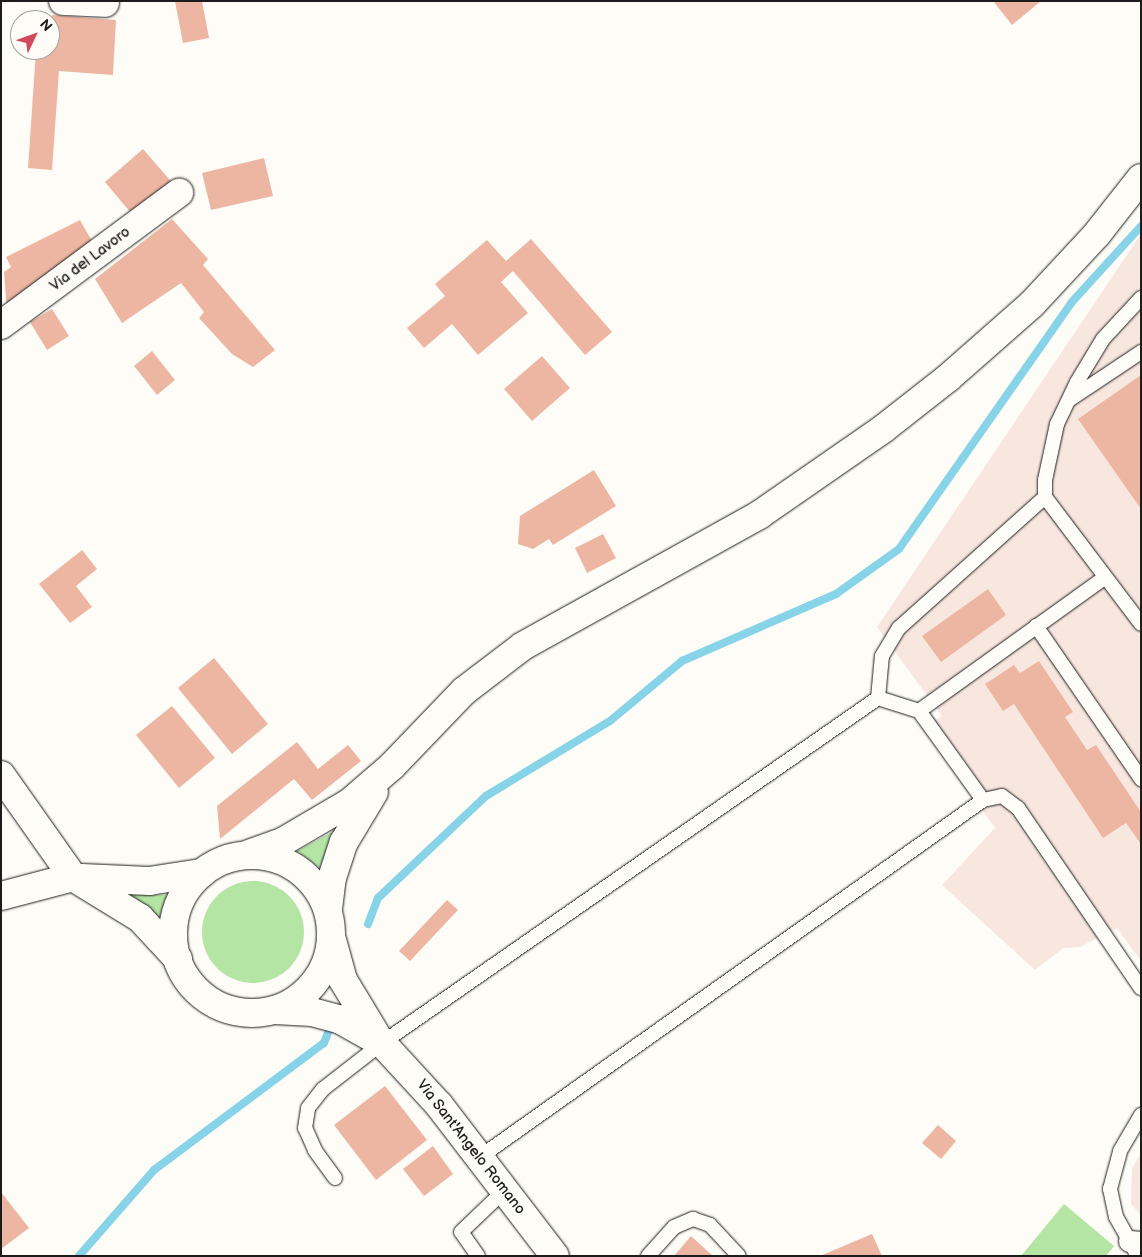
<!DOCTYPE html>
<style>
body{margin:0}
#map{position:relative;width:1142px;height:1257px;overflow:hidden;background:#fdfcf7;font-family:"Balsamiq Sans",sans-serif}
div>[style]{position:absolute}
.built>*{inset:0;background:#f8e7de}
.green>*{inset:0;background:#b4e5a5}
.round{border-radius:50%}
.stream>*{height:8px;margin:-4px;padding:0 4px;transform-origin:4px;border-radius:4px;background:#87d3e7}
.building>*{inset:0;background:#edb6a3}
.roads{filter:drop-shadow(0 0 1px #1c1c1c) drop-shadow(0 0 1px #1c1c1c)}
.service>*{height:14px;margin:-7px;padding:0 7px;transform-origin:7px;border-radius:7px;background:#fdfcf7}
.pedestrian>*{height:21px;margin:-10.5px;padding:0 10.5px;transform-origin:10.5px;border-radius:10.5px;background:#fdfcf7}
.minor>*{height:28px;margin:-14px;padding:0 14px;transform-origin:14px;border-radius:14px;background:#fdfcf7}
.tertiary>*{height:28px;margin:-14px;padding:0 14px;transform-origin:14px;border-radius:14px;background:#fdfcf7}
.secondary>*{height:28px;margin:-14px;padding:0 14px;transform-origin:14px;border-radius:14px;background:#fdfcf7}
.secondary>.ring{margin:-14px;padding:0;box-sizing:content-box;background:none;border:28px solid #fdfcf7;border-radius:50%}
span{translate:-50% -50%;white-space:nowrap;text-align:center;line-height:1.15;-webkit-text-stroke:4px #fdfcf7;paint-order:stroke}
.street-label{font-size:15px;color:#1c1c1c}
.frame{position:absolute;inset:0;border:2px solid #1c1c1c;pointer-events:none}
.north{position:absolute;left:10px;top:10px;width:50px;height:50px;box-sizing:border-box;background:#fdfcf7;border:1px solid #a3a29f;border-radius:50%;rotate:48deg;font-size:14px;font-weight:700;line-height:20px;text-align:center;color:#1c1c1c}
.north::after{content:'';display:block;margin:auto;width:18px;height:22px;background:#d1495b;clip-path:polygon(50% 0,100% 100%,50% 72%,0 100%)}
</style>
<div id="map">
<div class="built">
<div style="clip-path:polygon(1141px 234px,1141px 961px,1117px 928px,1080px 947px,1063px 948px,1035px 970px,942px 885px,995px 828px,924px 729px,942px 716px,877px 627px)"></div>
<div style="clip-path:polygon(1141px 1153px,1141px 1215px,1131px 1204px,1132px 1169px)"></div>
</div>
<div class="green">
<div style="clip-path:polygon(334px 831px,320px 868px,297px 851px)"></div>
<div class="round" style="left:202px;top:881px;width:102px;height:102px"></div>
<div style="clip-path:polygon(128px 895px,170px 895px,162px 918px)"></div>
<div style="clip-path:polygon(1064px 1204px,1114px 1246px,1106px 1256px,1021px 1256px)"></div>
</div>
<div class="stream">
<div style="left:368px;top:924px;width:28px;rotate:-69deg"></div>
<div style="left:378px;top:898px;width:149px;rotate:-43.4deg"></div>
<div style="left:486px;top:796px;width:145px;rotate:-31.2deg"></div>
<div style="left:610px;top:721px;width:94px;rotate:-39.8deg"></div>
<div style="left:682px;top:661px;width:168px;rotate:-23.5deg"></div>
<div style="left:836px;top:594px;width:77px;rotate:-35.5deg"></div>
<div style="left:899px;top:549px;width:300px;rotate:-55deg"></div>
<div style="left:1071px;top:303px;width:104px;rotate:-47.7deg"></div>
<div style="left:79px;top:1256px;width:114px;rotate:-48.9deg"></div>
<div style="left:154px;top:1170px;width:212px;rotate:-36.8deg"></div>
<div style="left:324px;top:1043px;width:19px;rotate:-69deg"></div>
</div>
<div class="building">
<div style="clip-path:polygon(175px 1px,202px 1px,209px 38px,183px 43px)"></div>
<div style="clip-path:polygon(993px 1px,1041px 1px,1012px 25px)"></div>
<div style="clip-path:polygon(52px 15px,116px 20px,113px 75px,59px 71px,52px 170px,28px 168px,36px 50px,50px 50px)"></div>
<div style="clip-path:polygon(143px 149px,175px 186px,136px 219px,105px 182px)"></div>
<div style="clip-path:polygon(264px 158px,273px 196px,211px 210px,202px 173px)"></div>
<div style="clip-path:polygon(172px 219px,208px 259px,203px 265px,275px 350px,253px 367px,232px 354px,199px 318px,204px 312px,181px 283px,122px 323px,95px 279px)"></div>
<div style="clip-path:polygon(80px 220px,93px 243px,7px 312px,4px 272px,11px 267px,6px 257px)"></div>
<div style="clip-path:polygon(531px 239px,612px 332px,585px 355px,513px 271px,501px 282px,528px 313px,478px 355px,452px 324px,424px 348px,407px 328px,445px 296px,435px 284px,487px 240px,506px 261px)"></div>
<div style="clip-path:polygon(52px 309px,69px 336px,47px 350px,30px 322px)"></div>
<div style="clip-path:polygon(152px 351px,175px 380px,157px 395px,134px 366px)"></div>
<div style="clip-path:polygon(542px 356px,570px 388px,532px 421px,504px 389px)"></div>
<div style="clip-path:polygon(1141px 375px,1141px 509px,1078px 419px)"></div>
<div style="clip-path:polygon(594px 470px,616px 506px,553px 545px,549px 539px,533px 549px,518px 544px,520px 516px)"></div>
<div style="clip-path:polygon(603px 534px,616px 558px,587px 573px,575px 548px)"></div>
<div style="clip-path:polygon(82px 550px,97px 569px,76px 586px,92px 607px,70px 623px,39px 584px)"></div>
<div style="clip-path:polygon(988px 589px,1006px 615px,941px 662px,922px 636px)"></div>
<div style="clip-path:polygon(214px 658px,268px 724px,232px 754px,178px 688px)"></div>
<div style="clip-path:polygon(1039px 661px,1073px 712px,1065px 717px,1087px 750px,1096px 745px,1141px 812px,1141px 844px,1126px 823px,1103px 838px,1014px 704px,1003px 711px,985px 684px,1014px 665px,1020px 673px)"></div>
<div style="clip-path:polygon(172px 706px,215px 758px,179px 788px,136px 735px)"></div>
<div style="clip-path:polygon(297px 742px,318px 769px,348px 745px,361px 761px,312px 800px,294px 779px,220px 839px,217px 806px)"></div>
<div style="clip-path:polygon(447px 900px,458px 910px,410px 961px,399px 951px)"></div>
<div style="clip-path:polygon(385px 1086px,427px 1140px,376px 1180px,334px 1125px)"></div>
<div style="clip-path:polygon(938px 1125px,956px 1141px,941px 1159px,922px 1143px)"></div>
<div style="clip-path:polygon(433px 1146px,453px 1174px,424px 1196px,403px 1169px)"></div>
<div style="clip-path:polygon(1px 1192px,29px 1228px,1px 1249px)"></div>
<div style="clip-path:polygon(872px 1234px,882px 1256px,820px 1256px)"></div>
<div style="clip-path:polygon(691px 1236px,713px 1256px,674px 1256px)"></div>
</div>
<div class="roads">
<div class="service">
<div style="left:1141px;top:298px;width:56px;rotate:132.8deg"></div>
<div style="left:1103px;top:339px;width:50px;rotate:121.2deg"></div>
<div style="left:1077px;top:382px;width:47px;rotate:115.5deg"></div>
<div style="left:1057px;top:424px;width:57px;rotate:102.1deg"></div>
<div style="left:1045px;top:480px;width:17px;rotate:90deg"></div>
<div style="left:1045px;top:497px;width:159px;rotate:52.9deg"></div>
<div style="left:1069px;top:400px;width:87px;rotate:-33.7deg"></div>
<div style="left:1036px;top:626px;width:186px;rotate:55.5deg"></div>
<div style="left:878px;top:698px;width:42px;rotate:-84.6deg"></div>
<div style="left:882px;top:656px;width:33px;rotate:-59deg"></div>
<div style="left:899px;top:628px;width:196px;rotate:-41.9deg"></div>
<div style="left:919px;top:711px;width:228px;rotate:-35.7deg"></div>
<div style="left:983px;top:800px;width:19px;rotate:-12deg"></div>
<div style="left:1002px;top:796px;width:20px;rotate:37deg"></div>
<div style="left:1018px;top:808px;width:218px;rotate:55.7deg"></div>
<div style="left:480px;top:1157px;width:617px;rotate:-35.36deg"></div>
<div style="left:983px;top:800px;width:110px;rotate:-125.7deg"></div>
<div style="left:919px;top:711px;width:43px;rotate:-162.4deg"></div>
<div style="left:335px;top:1178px;width:34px;rotate:-126deg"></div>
<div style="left:315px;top:1150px;width:24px;rotate:-114deg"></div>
<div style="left:305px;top:1128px;width:20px;rotate:-81deg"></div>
<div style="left:308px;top:1108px;width:24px;rotate:-52deg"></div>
<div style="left:323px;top:1089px;width:75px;rotate:-37.9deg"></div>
<div style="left:382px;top:1043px;width:604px;rotate:-34.82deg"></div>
<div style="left:478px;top:1256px;width:29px;rotate:-125deg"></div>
<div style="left:461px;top:1232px;width:61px;rotate:-43.7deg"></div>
<div style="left:648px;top:1256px;width:39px;rotate:-48deg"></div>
<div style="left:674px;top:1227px;width:21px;rotate:-23deg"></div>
<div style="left:693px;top:1219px;width:18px;rotate:19deg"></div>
<div style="left:710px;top:1225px;width:42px;rotate:46.9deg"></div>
<div style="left:1138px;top:1256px;width:45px;rotate:-119.4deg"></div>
<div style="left:1116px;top:1217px;width:29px;rotate:-102deg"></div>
<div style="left:1110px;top:1189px;width:39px;rotate:-75deg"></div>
<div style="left:1120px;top:1151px;width:42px;rotate:-59.7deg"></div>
</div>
<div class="pedestrian">
<div style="left:1129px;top:1241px;width:12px;rotate:5deg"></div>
</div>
<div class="minor">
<div style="left:63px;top:1px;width:42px;rotate:2.7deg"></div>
<div style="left:1px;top:325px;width:222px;rotate:-36.6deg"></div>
</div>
<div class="tertiary">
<div style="left:249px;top:854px;width:37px;rotate:-20deg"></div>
<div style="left:284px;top:841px;width:75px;rotate:-30.3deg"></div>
<div style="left:349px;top:803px;width:57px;rotate:-40.7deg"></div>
<div style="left:392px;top:766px;width:104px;rotate:-46.2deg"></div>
<div style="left:464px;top:691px;width:74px;rotate:-37.3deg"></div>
<div style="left:523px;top:646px;width:270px;rotate:-29deg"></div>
<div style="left:759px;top:515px;width:151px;rotate:-34.7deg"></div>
<div style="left:883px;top:429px;width:83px;rotate:-38.1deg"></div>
<div style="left:948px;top:378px;width:112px;rotate:-41.4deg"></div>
<div style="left:1032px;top:304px;width:96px;rotate:-47.1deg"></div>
<div style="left:1097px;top:234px;width:71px;rotate:-51.8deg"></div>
<div style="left:1px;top:896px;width:74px;rotate:-14.8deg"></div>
<div style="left:328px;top:909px;width:31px;rotate:-83deg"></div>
<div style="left:332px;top:878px;width:38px;rotate:-72deg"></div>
<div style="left:344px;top:842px;width:58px;rotate:-59deg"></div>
</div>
<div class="secondary">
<div style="left:1px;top:775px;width:125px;rotate:54.8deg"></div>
<div style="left:73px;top:877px;width:79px;rotate:31.5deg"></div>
<div style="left:140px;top:918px;width:56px;rotate:47.2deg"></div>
<div class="ring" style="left:173px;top:855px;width:130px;height:130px"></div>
<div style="left:82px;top:878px;width:67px;rotate:2.6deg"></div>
<div style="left:149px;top:881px;width:54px;rotate:-8.6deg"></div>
<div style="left:332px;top:940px;width:41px;rotate:74.6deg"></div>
<div style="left:343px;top:980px;width:68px;rotate:58.9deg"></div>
<div style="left:275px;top:1010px;width:37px;rotate:3deg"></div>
<div style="left:312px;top:1012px;width:28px;rotate:15deg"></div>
<div style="left:339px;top:1019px;width:49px;rotate:29.2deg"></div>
<div style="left:382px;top:1043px;width:84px;rotate:47.4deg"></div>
<div style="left:439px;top:1105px;width:190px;rotate:52.5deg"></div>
</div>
</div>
<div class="street-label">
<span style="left:90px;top:259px;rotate:-37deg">Via del Lavoro</span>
<span style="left:471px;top:1147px;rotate:52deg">Via Sant'Angelo Romano</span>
</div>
<div class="frame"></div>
<div class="north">N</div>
</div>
